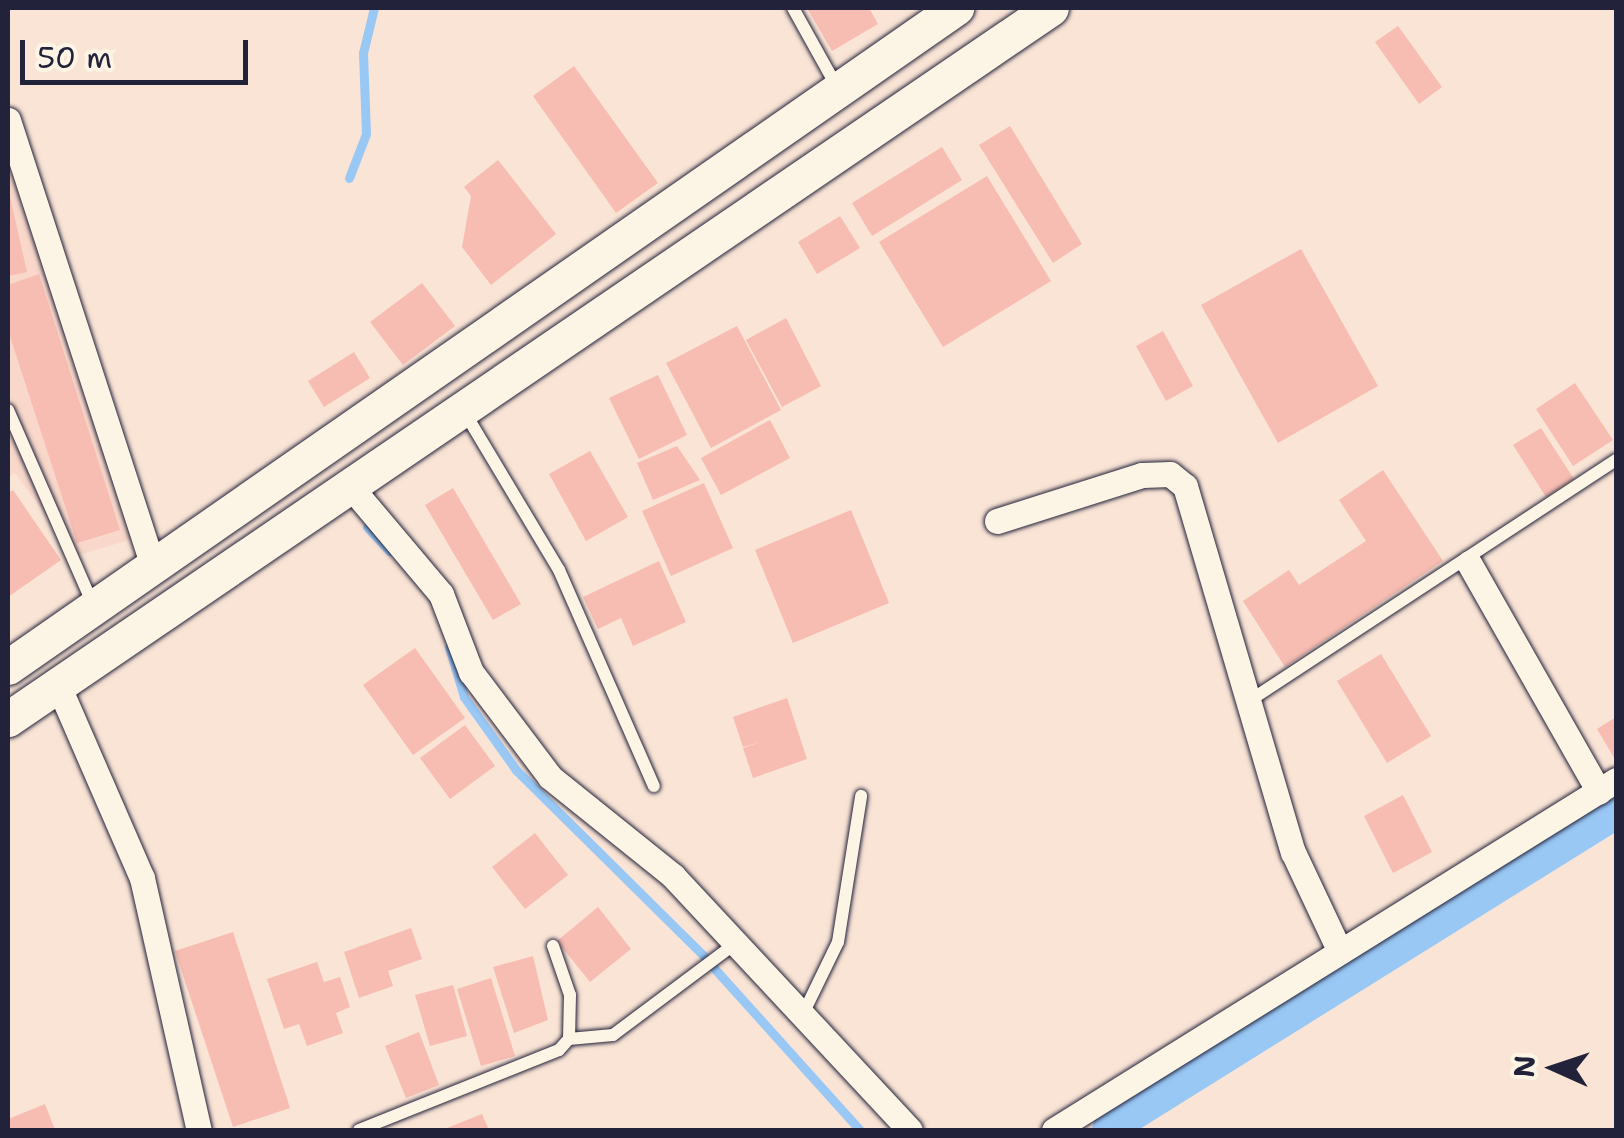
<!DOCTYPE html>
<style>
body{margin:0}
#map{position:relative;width:1624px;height:1138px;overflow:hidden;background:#fae4d6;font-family:"Shantell Sans",sans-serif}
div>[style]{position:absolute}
.built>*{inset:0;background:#f9d8cb}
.stream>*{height:9px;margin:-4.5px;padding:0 4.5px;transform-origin:4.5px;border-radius:4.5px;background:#99c8f5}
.canal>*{height:32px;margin:-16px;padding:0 16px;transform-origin:16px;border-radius:16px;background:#99c8f5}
.building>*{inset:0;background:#f7bcb2}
.roads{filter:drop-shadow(0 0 2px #22223b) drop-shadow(0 0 2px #22223b)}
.lane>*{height:12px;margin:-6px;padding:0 6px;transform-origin:6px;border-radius:6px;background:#fcf5e5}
.street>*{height:25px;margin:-12.5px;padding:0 12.5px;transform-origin:12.5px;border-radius:12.5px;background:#fcf5e5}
.secondary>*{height:35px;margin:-17.5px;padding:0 17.5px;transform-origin:17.5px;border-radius:17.5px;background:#fcf5e5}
span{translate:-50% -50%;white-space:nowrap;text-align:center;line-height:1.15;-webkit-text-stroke:9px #fcf5e5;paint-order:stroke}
.frame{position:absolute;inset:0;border:10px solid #22223b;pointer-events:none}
.north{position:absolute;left:1504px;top:1018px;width:100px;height:100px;-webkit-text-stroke:8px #fcf5e5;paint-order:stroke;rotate:273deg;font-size:28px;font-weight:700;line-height:40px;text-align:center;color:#22223b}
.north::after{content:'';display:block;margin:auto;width:35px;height:45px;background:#22223b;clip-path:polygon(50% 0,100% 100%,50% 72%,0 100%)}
.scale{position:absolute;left:20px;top:40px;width:228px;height:45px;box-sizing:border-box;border:5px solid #22223b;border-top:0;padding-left:12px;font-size:30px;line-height:35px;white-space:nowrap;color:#22223b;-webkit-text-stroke:8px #fcf5e5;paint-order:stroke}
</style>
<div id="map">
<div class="built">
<div style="clip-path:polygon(8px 162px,132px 539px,76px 556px,15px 473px,8px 477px)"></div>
</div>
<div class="stream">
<div style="left:349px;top:178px;width:47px;rotate:-68.9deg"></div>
<div style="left:366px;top:134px;width:81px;rotate:-92.1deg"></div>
<div style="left:363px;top:53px;width:46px;rotate:-76.3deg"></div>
<div style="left:367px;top:527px;width:33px;rotate:47deg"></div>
<div style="left:449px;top:647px;width:52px;rotate:73.3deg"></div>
<div style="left:464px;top:697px;width:90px;rotate:54.5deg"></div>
<div style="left:516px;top:770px;width:266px;rotate:44.7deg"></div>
<div style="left:714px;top:968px;width:218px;rotate:48deg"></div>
</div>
<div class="canal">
<div style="left:1108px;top:1130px;width:599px;rotate:-31.96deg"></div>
</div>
<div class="building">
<div style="clip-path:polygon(807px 8px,869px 8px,878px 24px,832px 51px)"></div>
<div style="clip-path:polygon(1398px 26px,1442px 87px,1419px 104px,1375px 42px)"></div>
<div style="clip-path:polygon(574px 66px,658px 183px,616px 213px,533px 96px)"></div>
<div style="clip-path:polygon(1010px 126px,1082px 244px,1053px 263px,979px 145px)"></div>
<div style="clip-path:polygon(942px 147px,962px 180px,872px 236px,852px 203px)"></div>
<div style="clip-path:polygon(498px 160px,556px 234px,491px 285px,462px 247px,471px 196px,464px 187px)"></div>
<div style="clip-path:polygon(987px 176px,1051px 281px,943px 347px,879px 242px)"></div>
<div style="clip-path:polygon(8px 188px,27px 272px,8px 276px)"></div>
<div style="clip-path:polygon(840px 216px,860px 248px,817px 274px,798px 242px)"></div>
<div style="clip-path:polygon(1301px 249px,1378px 386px,1278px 443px,1201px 305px)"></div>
<div style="clip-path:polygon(39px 274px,120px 530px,77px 543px,8px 330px,8px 285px)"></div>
<div style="clip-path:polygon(422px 283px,455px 326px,403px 365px,370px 322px)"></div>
<div style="clip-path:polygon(786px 318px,821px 386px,782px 407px,746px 340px)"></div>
<div style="clip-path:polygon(737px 326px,781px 410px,711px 448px,666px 363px)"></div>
<div style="clip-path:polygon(1163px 331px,1193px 386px,1166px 401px,1136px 346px)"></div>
<div style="clip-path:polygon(354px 352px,370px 378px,324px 407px,308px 381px)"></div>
<div style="clip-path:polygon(658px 375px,687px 435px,639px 459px,609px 398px)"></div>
<div style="clip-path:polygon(1575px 383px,1613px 440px,1573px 466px,1536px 409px)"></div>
<div style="clip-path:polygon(770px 420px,790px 458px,721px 495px,701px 458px)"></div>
<div style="clip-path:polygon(1541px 428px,1574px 479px,1546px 497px,1513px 445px)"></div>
<div style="clip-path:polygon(677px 446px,700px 480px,653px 500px,637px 463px)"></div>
<div style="clip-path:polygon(590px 451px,628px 517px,586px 541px,549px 474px)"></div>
<div style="clip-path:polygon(1383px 470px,1443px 561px,1285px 667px,1243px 601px,1289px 570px,1299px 585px,1366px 541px,1339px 500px)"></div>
<div style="clip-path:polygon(704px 483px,733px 548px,671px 576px,642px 511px)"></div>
<div style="clip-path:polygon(453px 488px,521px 604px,493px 620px,425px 505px)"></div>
<div style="clip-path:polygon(13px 490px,61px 560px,8px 597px,8px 493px)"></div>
<div style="clip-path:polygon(851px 510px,889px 603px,793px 643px,755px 550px)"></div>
<div style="clip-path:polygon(659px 561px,686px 622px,633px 646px,621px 618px,598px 629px,583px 597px)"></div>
<div style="clip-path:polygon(415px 648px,465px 718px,413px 755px,363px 685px)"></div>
<div style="clip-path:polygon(1381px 654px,1431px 736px,1387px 763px,1337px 681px)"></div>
<div style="clip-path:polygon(787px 698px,807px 759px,753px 778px,743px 748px,761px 742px,743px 747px,733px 717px)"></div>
<div style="clip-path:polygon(1616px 717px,1616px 761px,1597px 729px)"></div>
<div style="clip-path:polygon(465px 725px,495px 766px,450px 799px,420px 758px)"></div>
<div style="clip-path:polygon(1403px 795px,1432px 852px,1393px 873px,1364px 816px)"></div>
<div style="clip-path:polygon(535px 833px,568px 875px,525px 909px,492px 867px)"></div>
<div style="clip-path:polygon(598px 907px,631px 949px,590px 982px,557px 941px)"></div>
<div style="clip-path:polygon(411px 928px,422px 959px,388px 971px,393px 986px,359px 998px,344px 952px)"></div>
<div style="clip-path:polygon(233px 932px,290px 1108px,233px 1127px,175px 951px)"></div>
<div style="clip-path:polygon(533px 956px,548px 1020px,514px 1033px,493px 967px)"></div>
<div style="clip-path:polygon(317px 962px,324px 982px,340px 977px,350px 1007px,336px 1013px,343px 1033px,307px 1046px,299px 1024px,284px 1029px,267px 979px)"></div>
<div style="clip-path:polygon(491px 978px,515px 1056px,481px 1066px,457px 989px)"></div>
<div style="clip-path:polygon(453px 985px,467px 1036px,430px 1046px,415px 995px)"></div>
<div style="clip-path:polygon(419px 1032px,439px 1085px,406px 1098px,385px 1046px)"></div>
<div style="clip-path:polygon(45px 1104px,55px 1130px,8px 1130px,8px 1119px)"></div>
<div style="clip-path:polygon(482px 1114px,489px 1130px,442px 1130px)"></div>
</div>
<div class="roads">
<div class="lane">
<div style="left:793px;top:8px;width:93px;rotate:60.9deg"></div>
<div style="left:8px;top:410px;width:213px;rotate:66.4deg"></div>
<div style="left:465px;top:413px;width:183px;rotate:59.1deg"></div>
<div style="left:559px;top:570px;width:236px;rotate:66.3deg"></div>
<div style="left:1249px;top:701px;width:439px;rotate:-33.3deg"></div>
<div style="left:804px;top:1012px;width:78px;rotate:-64.1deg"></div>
<div style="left:838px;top:942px;width:148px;rotate:-81deg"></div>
<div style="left:569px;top:1039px;width:44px;rotate:-5.2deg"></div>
<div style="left:613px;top:1035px;width:154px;rotate:-36.8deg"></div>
<div style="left:359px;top:1130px;width:215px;rotate:-21.8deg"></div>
<div style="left:559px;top:1050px;width:15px;rotate:-48deg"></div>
<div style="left:569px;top:1039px;width:44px;rotate:-88.7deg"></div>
<div style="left:570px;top:995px;width:52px;rotate:-109.1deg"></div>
</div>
<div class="street">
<div style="left:8px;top:120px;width:470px;rotate:72deg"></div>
<div style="left:350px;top:486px;width:141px;rotate:49.9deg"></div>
<div style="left:441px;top:594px;width:84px;rotate:69deg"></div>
<div style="left:471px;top:672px;width:131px;rotate:53deg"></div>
<div style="left:550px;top:777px;width:158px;rotate:38.8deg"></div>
<div style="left:673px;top:876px;width:347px;rotate:47deg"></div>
<div style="left:997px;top:521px;width:152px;rotate:-17.6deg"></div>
<div style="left:1142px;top:475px;width:28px;rotate:-2deg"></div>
<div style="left:1170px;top:474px;width:19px;rotate:39deg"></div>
<div style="left:1185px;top:486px;width:382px;rotate:73.6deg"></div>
<div style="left:1293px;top:852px;width:110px;rotate:64.8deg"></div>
<div style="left:1469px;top:563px;width:263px;rotate:60.4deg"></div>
<div style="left:58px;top:685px;width:210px;rotate:66.5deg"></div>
<div style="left:142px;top:878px;width:258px;rotate:77.3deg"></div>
<div style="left:1054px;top:1130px;width:662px;rotate:-31.91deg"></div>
</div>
<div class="secondary">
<div style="left:8px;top:667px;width:1155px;rotate:-34.81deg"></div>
<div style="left:8px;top:719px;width:1262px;rotate:-34.28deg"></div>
</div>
</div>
<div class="frame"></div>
<div class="north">N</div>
<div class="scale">50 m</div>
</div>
